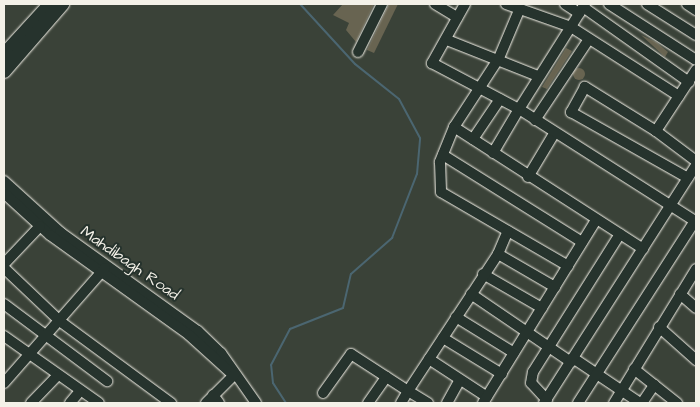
<!DOCTYPE html>
<style>
body{margin:0}
#map{position:relative;width:700px;height:407px;overflow:hidden;background:#3a4238;font-family:"Architects Daughter",sans-serif}
div>[style]{position:absolute}
.stream>*{height:2px;margin:-1px;padding:0 1px;transform-origin:1px;border-radius:1px;background:#4b6671}
.building>*{inset:0;background:#686451}
.round{border-radius:50%}
.roads{filter:drop-shadow(0 0 1px #f4f1e8) drop-shadow(0 0 1px #f4f1e8)}
.minor>*{height:10px;margin:-5px;padding:0 5px;transform-origin:5px;border-radius:5px;background:#26332d}
.highway>*{height:14px;margin:-7px;padding:0 7px;transform-origin:7px;border-radius:7px;background:#26332d}
span{translate:-50% -50%;white-space:nowrap;text-align:center;line-height:1.15;-webkit-text-stroke:4px #26332d;paint-order:stroke}
.street-label{font-size:16px;color:#f4f1e8}
.frame{position:absolute;inset:0;border:5px solid #f4f1e8;pointer-events:none}
</style>
<div id="map">
<div class="stream">
<div style="left:286px;top:403px;width:24px;rotate:-123deg"></div>
<div style="left:273px;top:383px;width:18px;rotate:-96deg"></div>
<div style="left:271px;top:365px;width:41px;rotate:-62.2deg"></div>
<div style="left:290px;top:329px;width:57px;rotate:-21.6deg"></div>
<div style="left:343px;top:308px;width:35px;rotate:-77deg"></div>
<div style="left:351px;top:274px;width:55px;rotate:-41.3deg"></div>
<div style="left:392px;top:238px;width:69px;rotate:-68.7deg"></div>
<div style="left:417px;top:174px;width:36px;rotate:-85deg"></div>
<div style="left:420px;top:138px;width:44px;rotate:-118.3deg"></div>
<div style="left:399px;top:99px;width:56px;rotate:-141.5deg"></div>
<div style="left:355px;top:64px;width:81px;rotate:-132.5deg"></div>
</div>
<div class="building">
<div style="clip-path:polygon(343px 4px,374px 4px,356px 42px,346px 30px,349px 23px,333px 15px)"></div>
<div style="clip-path:polygon(389px 4px,398px 4px,374px 53px,367px 50px)"></div>
<div style="clip-path:polygon(641px 35px,656px 42px,668px 52px,665px 57px)"></div>
<div style="clip-path:polygon(566px 48px,572px 51px,547px 89px,542px 87px)"></div>
<div class="round" style="left:573px;top:68px;width:12px;height:12px"></div>
</div>
<div class="roads">
<div class="minor">
<div style="left:435px;top:4px;width:26px;rotate:31deg"></div>
<div style="left:465px;top:4px;width:68px;rotate:119.2deg"></div>
<div style="left:432px;top:63px;width:98px;rotate:27.9deg"></div>
<div style="left:519px;top:109px;width:51px;rotate:120.6deg"></div>
<div style="left:506px;top:4px;width:69px;rotate:19.5deg"></div>
<div style="left:571px;top:27px;width:128px;rotate:32.6deg"></div>
<div style="left:565px;top:4px;width:17px;rotate:33deg"></div>
<div style="left:609px;top:4px;width:103px;rotate:32.8deg"></div>
<div style="left:647px;top:4px;width:58px;rotate:32.3deg"></div>
<div style="left:687px;top:4px;width:11px;rotate:34deg"></div>
<div style="left:583px;top:7px;width:130px;rotate:35.3deg"></div>
<div style="left:520px;top:8px;width:54px;rotate:112.8deg"></div>
<div style="left:499px;top:58px;width:82px;rotate:123.1deg"></div>
<div style="left:454px;top:127px;width:225px;rotate:32.8deg"></div>
<div style="left:447px;top:40px;width:98px;rotate:21.6deg"></div>
<div style="left:358px;top:52px;width:54px;rotate:-63.4deg"></div>
<div style="left:696px;top:70px;width:73px;rotate:123.3deg"></div>
<div style="left:656px;top:131px;width:50px;rotate:36.9deg"></div>
<div style="left:535px;top:120px;width:97px;rotate:-56.3deg"></div>
<div style="left:454px;top:127px;width:38px;rotate:112deg"></div>
<div style="left:440px;top:162px;width:30px;rotate:88deg"></div>
<div style="left:441px;top:192px;width:147px;rotate:30.2deg"></div>
<div style="left:656px;top:131px;width:84px;rotate:-148.2deg"></div>
<div style="left:585px;top:87px;width:29px;rotate:119deg"></div>
<div style="left:571px;top:112px;width:134px;rotate:29.4deg"></div>
<div style="left:473px;top:139px;width:48px;rotate:-56deg"></div>
<div style="left:443px;top:155px;width:164px;rotate:32deg"></div>
<div style="left:528px;top:177px;width:52px;rotate:-59deg"></div>
<div style="left:4px;top:181px;width:76px;rotate:42.3deg"></div>
<div style="left:60px;top:232px;width:170px;rotate:35.7deg"></div>
<div style="left:198px;top:331px;width:32px;rotate:44deg"></div>
<div style="left:221px;top:353px;width:61px;rotate:55deg"></div>
<div style="left:4px;top:193px;width:62px;rotate:42.4deg"></div>
<div style="left:50px;top:235px;width:171px;rotate:35.7deg"></div>
<div style="left:189px;top:335px;width:57px;rotate:42.1deg"></div>
<div style="left:498px;top:254px;width:25px;rotate:-67deg"></div>
<div style="left:4px;top:264px;width:52px;rotate:-46.5deg"></div>
<div style="left:4px;top:268px;width:79px;rotate:43.5deg"></div>
<div style="left:61px;top:322px;width:137px;rotate:36.4deg"></div>
<div style="left:483px;top:274px;width:68px;rotate:30deg"></div>
<div style="left:471px;top:294px;width:121px;rotate:34.2deg"></div>
<div style="left:680px;top:294px;width:21px;rotate:41deg"></div>
<div style="left:4px;top:304px;width:129px;rotate:36.8deg"></div>
<div style="left:456px;top:317px;width:68px;rotate:31.8deg"></div>
<div style="left:659px;top:327px;width:50px;rotate:41.7deg"></div>
<div style="left:4px;top:336px;width:116px;rotate:35.2deg"></div>
<div style="left:443px;top:338px;width:69px;rotate:31.4deg"></div>
<div style="left:573px;top:358px;width:81px;rotate:33.9deg"></div>
<div style="left:429px;top:359px;width:69px;rotate:33.2deg"></div>
<div style="left:634px;top:369px;width:55px;rotate:38.3deg"></div>
<div style="left:4px;top:383px;width:153px;rotate:-48.7deg"></div>
<div style="left:323px;top:393px;width:48px;rotate:-54.3deg"></div>
<div style="left:351px;top:354px;width:68px;rotate:33deg"></div>
<div style="left:408px;top:391px;width:14px;rotate:120deg"></div>
<div style="left:213px;top:395px;width:10px;rotate:53deg"></div>
<div style="left:547px;top:400px;width:23px;rotate:-133deg"></div>
<div style="left:531px;top:383px;width:11px;rotate:-80deg"></div>
<div style="left:533px;top:372px;width:163px;rotate:-57.8deg"></div>
<div style="left:31px;top:403px;width:37px;rotate:-46deg"></div>
<div style="left:70px;top:403px;width:16px;rotate:-50deg"></div>
<div style="left:206px;top:403px;width:40px;rotate:-45deg"></div>
<div style="left:368px;top:403px;width:32px;rotate:-55deg"></div>
<div style="left:428px;top:403px;width:23px;rotate:-149deg"></div>
<div style="left:408px;top:391px;width:164px;rotate:-56.7deg"></div>
<div style="left:498px;top:254px;width:66px;rotate:30.1deg"></div>
<div style="left:447px;top:403px;width:26px;rotate:-61deg"></div>
<div style="left:483px;top:403px;width:215px;rotate:-58.3deg"></div>
<div style="left:544px;top:403px;width:282px;rotate:-57.4deg"></div>
<div style="left:578px;top:403px;width:216px;rotate:-57.3deg"></div>
<div style="left:695px;top:221px;width:209px;rotate:-147.5deg"></div>
<div style="left:519px;top:109px;width:124px;rotate:-57.8deg"></div>
<div style="left:614px;top:403px;width:157px;rotate:-58.5deg"></div>
<div style="left:642px;top:403px;width:22px;rotate:-56deg"></div>
</div>
<div class="highway">
<div style="left:4px;top:55px;width:64px;rotate:-47.5deg"></div>
<div style="left:4px;top:71px;width:89px;rotate:-49.1deg"></div>
</div>
</div>
<div class="street-label">
<span style="left:130px;top:263px;rotate:35deg">Mahdibagh Road</span>
</div>
<div class="frame"></div>
</div>
